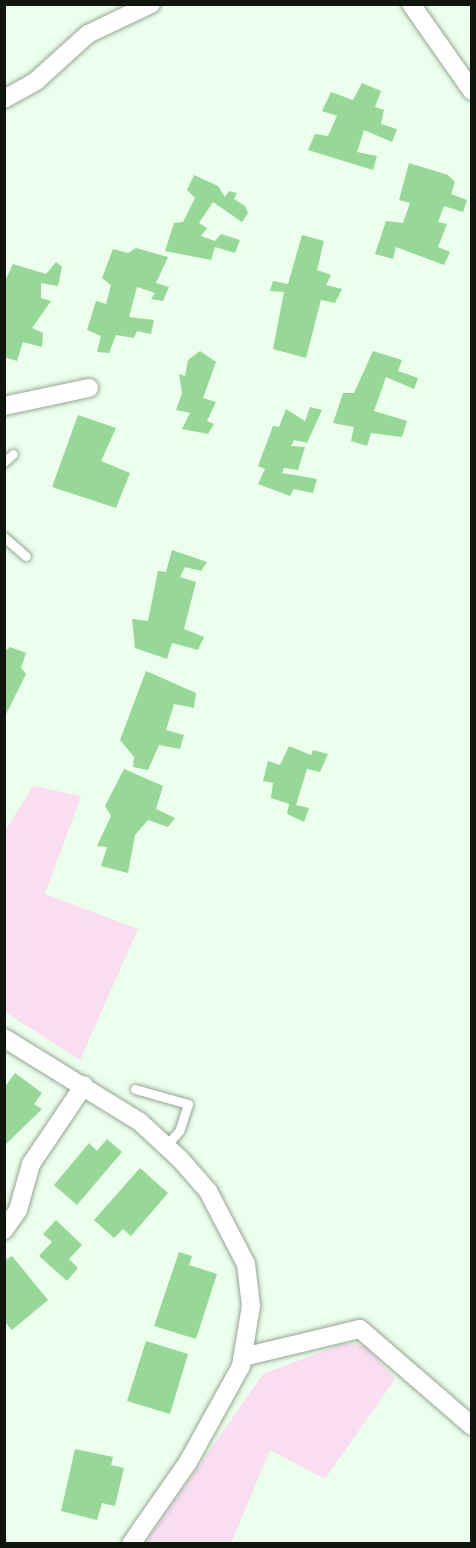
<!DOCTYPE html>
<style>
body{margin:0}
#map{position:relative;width:476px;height:1548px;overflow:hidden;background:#ecfeec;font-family:Helvetica,sans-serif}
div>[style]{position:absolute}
.green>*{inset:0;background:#f9ddf0}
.building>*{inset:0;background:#97d797}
.roads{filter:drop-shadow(0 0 2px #95a594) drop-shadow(0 0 2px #95a594)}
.lane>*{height:9px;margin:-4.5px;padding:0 4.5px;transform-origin:4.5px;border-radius:4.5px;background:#fff}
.street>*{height:18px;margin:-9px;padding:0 9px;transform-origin:9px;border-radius:9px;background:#fff}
span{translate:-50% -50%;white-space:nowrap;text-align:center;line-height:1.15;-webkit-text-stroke:4.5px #fff;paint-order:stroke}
.frame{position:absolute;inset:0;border:6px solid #10160f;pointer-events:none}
</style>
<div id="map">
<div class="green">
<div style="clip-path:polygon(33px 786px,81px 796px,45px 894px,138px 929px,80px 1060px,5px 1012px,5px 831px)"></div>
<div style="clip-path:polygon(342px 1344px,365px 1345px,395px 1379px,325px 1479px,270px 1450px,231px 1543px,145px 1543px,263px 1374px)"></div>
</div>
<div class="building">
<div style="clip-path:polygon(362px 83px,381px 91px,375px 107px,384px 110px,381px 124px,397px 129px,392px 142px,364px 130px,357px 152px,377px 156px,373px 170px,308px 150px,315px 134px,328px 136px,337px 116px,322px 111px,331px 92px,353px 100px)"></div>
<div style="clip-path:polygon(409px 163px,448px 175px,455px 182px,451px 194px,467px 200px,463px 212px,444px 206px,438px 222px,447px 224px,438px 247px,450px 252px,444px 265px,396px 247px,393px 259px,375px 254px,386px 221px,403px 223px,410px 203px,399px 200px)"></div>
<div style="clip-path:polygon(194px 175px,218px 186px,225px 197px,229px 191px,237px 193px,234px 199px,245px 206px,248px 213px,242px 222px,213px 202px,199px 223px,207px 228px,201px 236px,215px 241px,221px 234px,240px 240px,235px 253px,215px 247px,211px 260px,165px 251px,174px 223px,183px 222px,195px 198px,187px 190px)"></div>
<div style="clip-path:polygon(302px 235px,324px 241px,317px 270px,331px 275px,326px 285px,342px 289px,335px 303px,321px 300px,306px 358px,273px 349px,284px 292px,270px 291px,273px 281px,288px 284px)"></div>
<div style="clip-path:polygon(136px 248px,168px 257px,156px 283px,169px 287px,163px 301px,151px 299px,155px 293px,137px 287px,129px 317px,154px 320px,151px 334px,137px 331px,134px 338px,116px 335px,109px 353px,97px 352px,101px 336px,87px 330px,96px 301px,106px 304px,111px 285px,102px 278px,113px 249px,128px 253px)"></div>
<div style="clip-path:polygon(56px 262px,62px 267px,58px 286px,41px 283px,41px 298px,51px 301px,32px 328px,43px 333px,42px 347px,23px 342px,17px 361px,4px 357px,4px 283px,13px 264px,46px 274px)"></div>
<div style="clip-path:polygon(200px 351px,216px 362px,203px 398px,216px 402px,207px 421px,214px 424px,208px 434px,182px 429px,190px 413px,176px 410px,182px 393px,179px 374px,185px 376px,188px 360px)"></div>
<div style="clip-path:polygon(373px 351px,402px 360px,398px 371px,418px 378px,414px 389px,386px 377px,374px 411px,407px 421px,402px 437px,371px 433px,367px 446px,351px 441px,354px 427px,333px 423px,343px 393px,354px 393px)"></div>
<div style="clip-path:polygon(310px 407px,322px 410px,307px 443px,294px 440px,291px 446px,305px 447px,298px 470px,284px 468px,282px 473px,317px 479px,313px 493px,294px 489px,290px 496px,258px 484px,265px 469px,258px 466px,273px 426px,279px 427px,286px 409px,305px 421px)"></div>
<div style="clip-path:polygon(78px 415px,116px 428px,101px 461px,130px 473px,116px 508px,52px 487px)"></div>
<div style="clip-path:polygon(172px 550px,207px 562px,201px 571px,185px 567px,180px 577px,196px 582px,184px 629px,204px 637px,198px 650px,172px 643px,167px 659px,135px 648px,132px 619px,148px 621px,158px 571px,166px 572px)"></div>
<div style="clip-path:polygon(10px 647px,26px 653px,21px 668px,26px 674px,5px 716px,4px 652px)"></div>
<div style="clip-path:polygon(146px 671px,196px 693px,194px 708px,174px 704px,166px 730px,184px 735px,180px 749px,159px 745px,148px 770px,133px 767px,134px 757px,120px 740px)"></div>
<div style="clip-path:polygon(289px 746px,311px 755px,313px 750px,328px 754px,320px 772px,307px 769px,296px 805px,309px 808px,304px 822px,287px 814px,289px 804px,271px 798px,273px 783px,263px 781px,268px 761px,280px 765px)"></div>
<div style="clip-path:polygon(124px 769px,163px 786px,156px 809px,175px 818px,168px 827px,148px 820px,135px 835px,128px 873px,101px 866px,107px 847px,97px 846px,111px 816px,105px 806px)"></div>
<div style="clip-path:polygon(15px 1073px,42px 1093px,34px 1104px,42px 1109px,4px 1146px,4px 1088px)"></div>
<div style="clip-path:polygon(107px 1139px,122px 1152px,77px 1205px,54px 1185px,89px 1143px,97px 1151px)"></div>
<div style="clip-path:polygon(140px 1168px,168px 1193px,131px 1236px,123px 1229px,114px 1238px,94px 1220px)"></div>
<div style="clip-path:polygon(56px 1220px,82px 1245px,69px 1259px,78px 1268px,67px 1281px,39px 1256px,52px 1242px,43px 1234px)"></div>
<div style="clip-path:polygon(179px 1252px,192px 1256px,189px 1265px,217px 1274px,196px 1339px,154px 1326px)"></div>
<div style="clip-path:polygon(12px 1256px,48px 1300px,12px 1330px,4px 1321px,4px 1261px)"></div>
<div style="clip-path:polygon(146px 1341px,188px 1354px,170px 1414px,127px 1401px)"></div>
<div style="clip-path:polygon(75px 1449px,113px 1457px,111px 1465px,124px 1468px,115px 1506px,102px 1503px,97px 1520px,61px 1511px)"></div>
</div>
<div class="roads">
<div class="lane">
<div style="left:4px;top:462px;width:12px;rotate:-42deg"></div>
<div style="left:4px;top:537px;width:29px;rotate:41deg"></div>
<div style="left:135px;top:1089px;width:55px;rotate:15.8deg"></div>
<div style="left:188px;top:1104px;width:28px;rotate:108deg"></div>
<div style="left:179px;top:1131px;width:20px;rotate:131deg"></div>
</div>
<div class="street">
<div style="left:411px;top:4px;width:106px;rotate:55deg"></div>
<div style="left:4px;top:99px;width:37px;rotate:-29deg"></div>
<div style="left:36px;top:81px;width:70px;rotate:-42.1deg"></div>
<div style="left:88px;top:34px;width:70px;rotate:-25.5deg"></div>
<div style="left:4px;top:406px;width:87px;rotate:-12deg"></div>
<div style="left:4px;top:1038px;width:160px;rotate:31.7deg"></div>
<div style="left:140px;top:1122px;width:54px;rotate:42.8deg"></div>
<div style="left:180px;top:1159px;width:43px;rotate:48.8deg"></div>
<div style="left:208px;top:1191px;width:82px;rotate:62.5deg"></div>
<div style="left:246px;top:1264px;width:42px;rotate:83.2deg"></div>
<div style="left:251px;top:1306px;width:61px;rotate:99.5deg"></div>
<div style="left:241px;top:1366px;width:110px;rotate:118.9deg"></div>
<div style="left:188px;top:1462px;width:100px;rotate:124.8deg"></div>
<div style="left:4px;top:1230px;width:24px;rotate:-55deg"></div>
<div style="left:18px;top:1210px;width:48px;rotate:-74.2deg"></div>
<div style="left:31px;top:1164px;width:95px;rotate:-56.1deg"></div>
<div style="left:243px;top:1357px;width:120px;rotate:-13.5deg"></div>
<div style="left:360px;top:1329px;width:148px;rotate:40.9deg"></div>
</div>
</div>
<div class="frame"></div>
</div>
